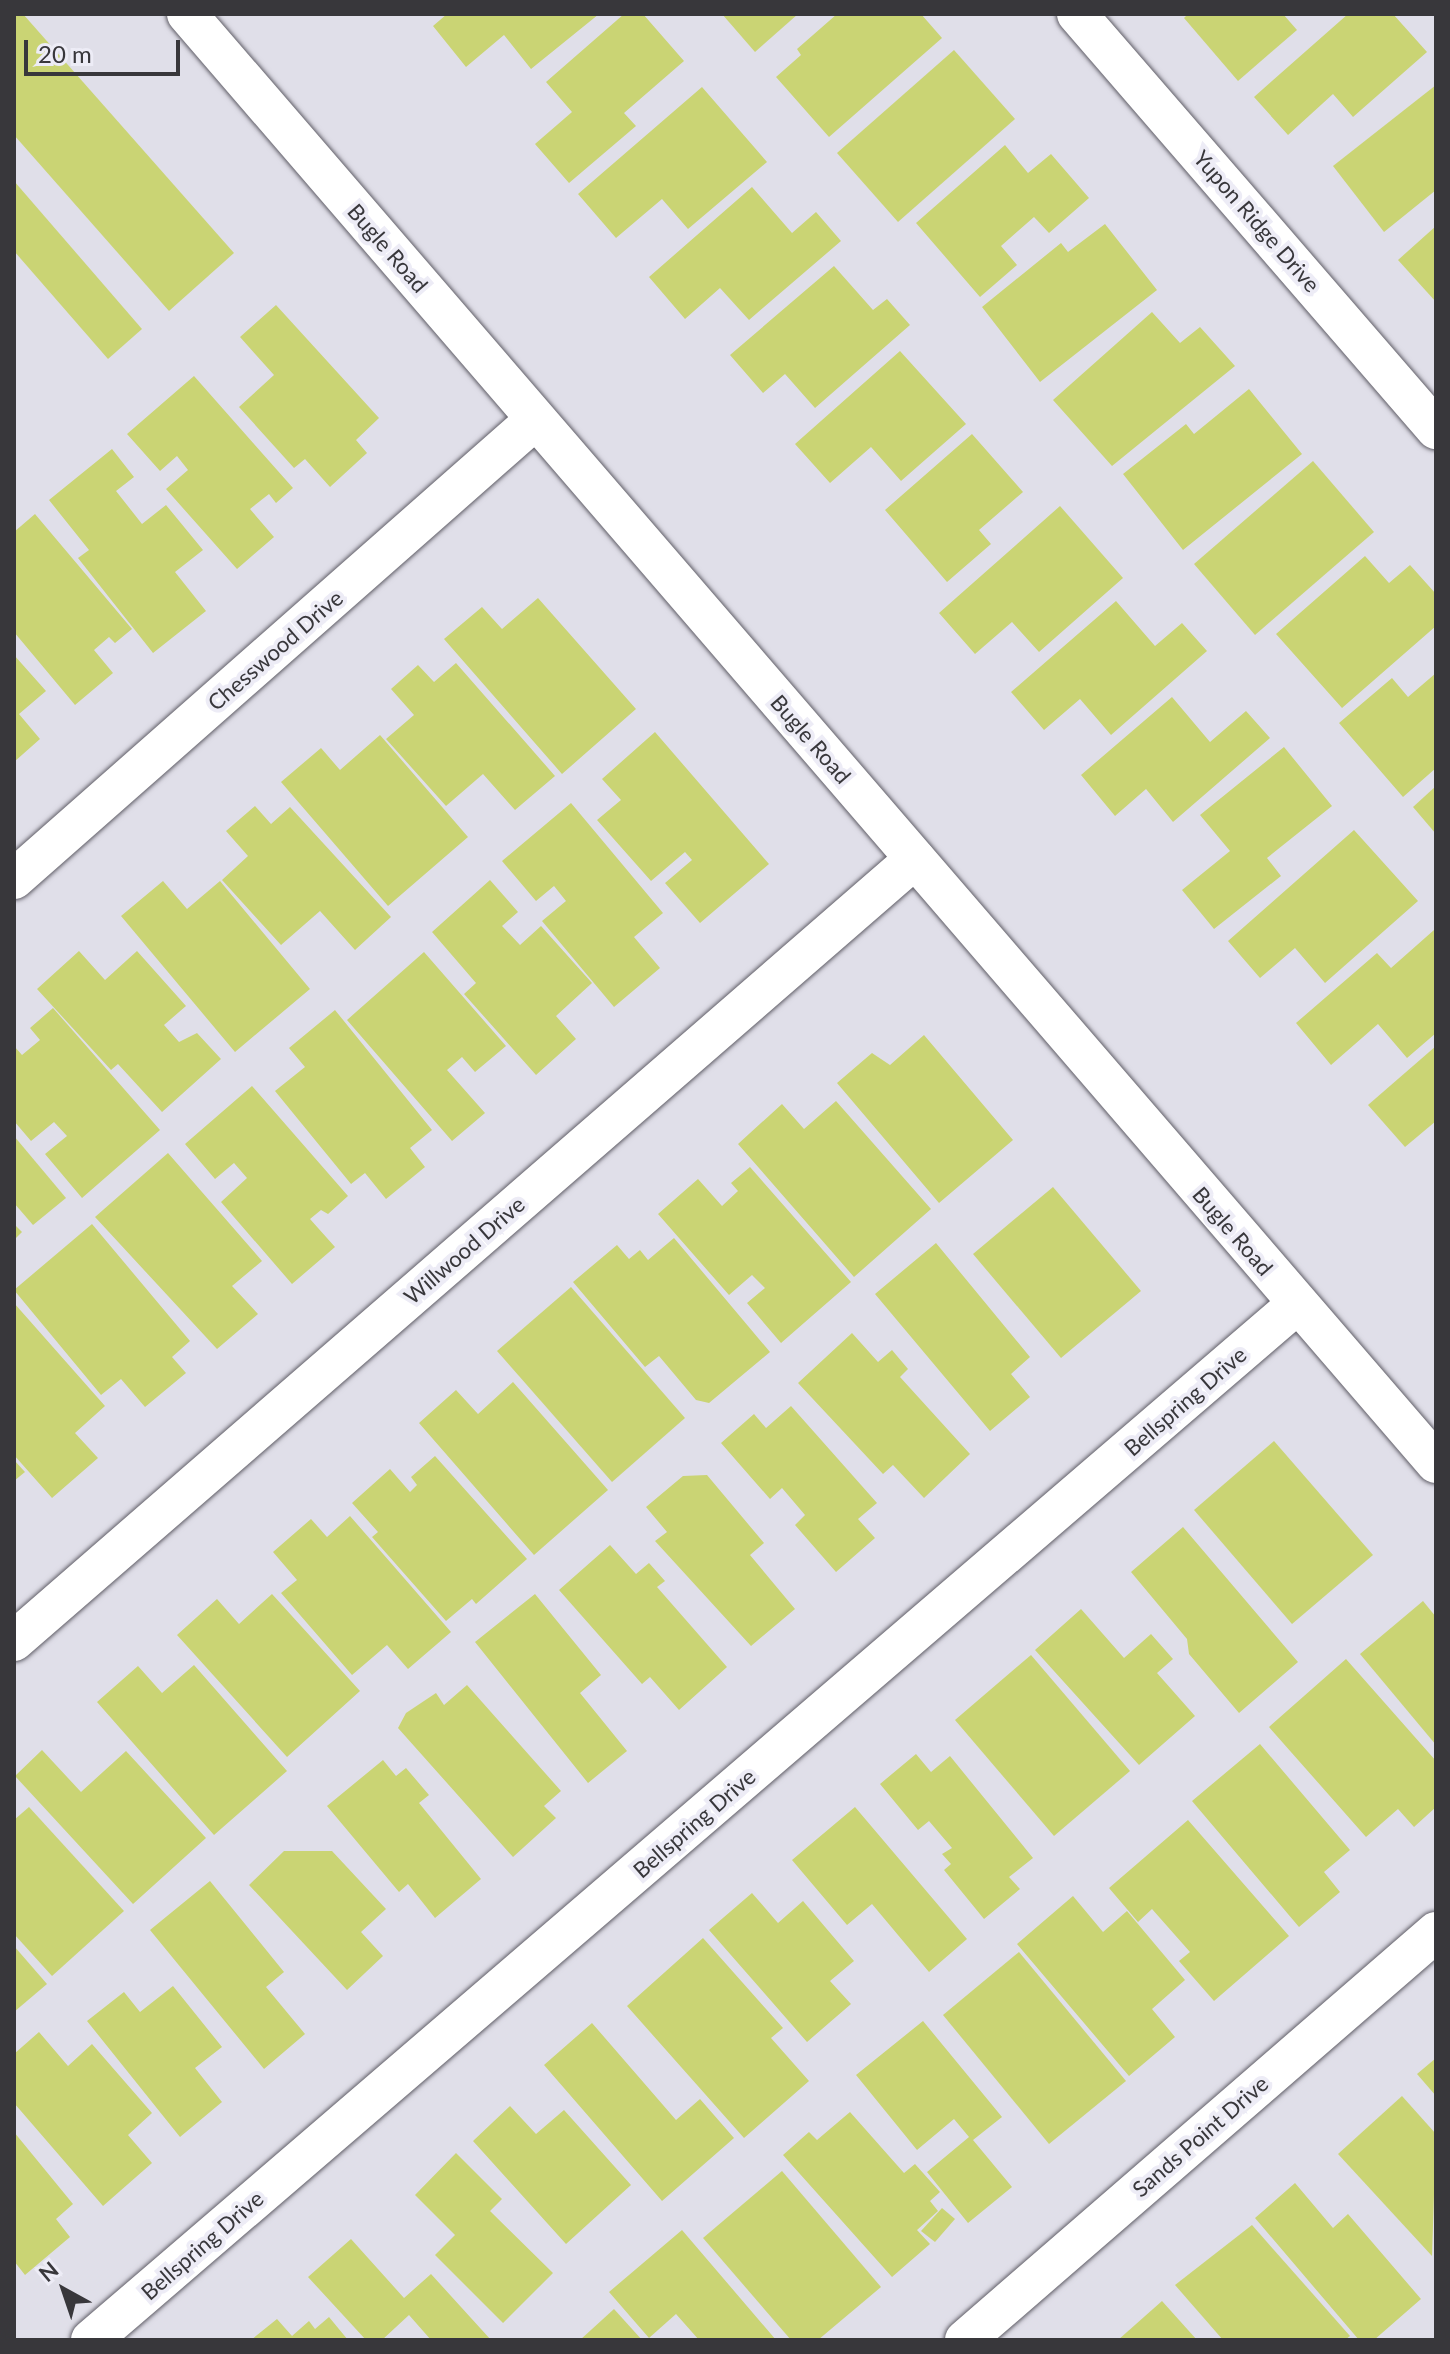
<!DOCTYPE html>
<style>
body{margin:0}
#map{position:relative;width:1450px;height:2354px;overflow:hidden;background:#e0dfe9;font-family:Lato,sans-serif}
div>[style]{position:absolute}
.building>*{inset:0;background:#cad474}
.roads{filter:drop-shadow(0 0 2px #605e67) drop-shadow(0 0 2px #605e67)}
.street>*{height:40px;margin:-20px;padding:0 20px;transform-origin:20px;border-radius:20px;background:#fff}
span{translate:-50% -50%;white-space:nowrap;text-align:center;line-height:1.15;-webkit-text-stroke:8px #edecf6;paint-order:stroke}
.street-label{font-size:22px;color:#38373b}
.frame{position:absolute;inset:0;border:16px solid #38373b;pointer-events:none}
.north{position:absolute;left:24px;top:2250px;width:80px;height:80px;-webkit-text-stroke:6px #edecf6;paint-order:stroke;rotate:320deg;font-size:22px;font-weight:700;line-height:32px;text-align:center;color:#38373b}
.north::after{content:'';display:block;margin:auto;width:28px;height:36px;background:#38373b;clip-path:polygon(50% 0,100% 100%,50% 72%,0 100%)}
.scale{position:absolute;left:24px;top:40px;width:156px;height:36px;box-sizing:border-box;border:4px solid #38373b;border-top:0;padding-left:10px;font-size:24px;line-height:28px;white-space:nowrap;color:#38373b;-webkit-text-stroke:6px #edecf6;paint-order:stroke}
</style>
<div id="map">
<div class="building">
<div style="clip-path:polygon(14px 14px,23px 14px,234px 253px,169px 311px,14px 135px)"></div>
<div style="clip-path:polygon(447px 14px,599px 14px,531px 69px,504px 35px,466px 67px,433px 26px)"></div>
<div style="clip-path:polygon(624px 14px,643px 14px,684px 61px,624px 113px,636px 126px,569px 183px,535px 144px,572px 112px,546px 82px)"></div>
<div style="clip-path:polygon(722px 14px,798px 14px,755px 52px)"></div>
<div style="clip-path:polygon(837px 14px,921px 14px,942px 38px,829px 137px,776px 77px,801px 55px,797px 49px)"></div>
<div style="clip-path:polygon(1188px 14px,1283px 14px,1297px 30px,1238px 81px,1184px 18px)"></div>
<div style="clip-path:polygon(1348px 14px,1393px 14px,1427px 52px,1353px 117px,1333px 94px,1288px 135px,1254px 97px)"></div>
<div style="clip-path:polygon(954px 50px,1015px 119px,898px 222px,837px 153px)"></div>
<div style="clip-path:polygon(1436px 85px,1436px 190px,1384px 232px,1333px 166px)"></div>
<div style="clip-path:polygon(702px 87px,767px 162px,688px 229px,662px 199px,616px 238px,578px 194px)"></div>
<div style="clip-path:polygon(1005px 145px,1028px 173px,1051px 154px,1089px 198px,1049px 233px,1034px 217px,1001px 246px,1017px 265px,980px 297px,916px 223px)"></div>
<div style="clip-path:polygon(14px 181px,142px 329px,108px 359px,14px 251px)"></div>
<div style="clip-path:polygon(752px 187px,792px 233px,816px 212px,841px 241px,749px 320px,720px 288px,685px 319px,649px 277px)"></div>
<div style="clip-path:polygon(1105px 224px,1157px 290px,1040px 382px,982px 307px,1061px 243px,1068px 252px)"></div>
<div style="clip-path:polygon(1436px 226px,1436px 302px,1398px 260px)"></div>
<div style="clip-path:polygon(834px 266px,873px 310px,887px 299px,910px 325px,815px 408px,785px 374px,763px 393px,730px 355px)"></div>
<div style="clip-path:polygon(276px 305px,379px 418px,356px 440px,367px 453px,330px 487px,305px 459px,294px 468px,239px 407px,274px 375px,240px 337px)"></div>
<div style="clip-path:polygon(1152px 312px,1180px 343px,1200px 327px,1235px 366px,1112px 466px,1053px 400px)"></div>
<div style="clip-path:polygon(900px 351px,966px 424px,901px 481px,871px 447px,830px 483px,795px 444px)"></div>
<div style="clip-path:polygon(194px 376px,293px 488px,276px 503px,269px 494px,250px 509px,274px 537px,237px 569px,166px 489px,188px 470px,177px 456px,160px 471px,127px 434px)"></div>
<div style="clip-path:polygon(1249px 389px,1302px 454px,1183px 550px,1123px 474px,1186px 424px,1194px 434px)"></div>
<div style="clip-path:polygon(972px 434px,1023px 492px,979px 530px,991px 544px,947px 582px,885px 510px)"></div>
<div style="clip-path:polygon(112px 449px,134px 477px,116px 491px,142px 524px,166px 505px,203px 550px,175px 572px,206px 611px,153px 653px,78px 558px,89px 550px,49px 500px)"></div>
<div style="clip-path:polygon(1313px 461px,1374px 532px,1255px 635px,1194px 564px)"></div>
<div style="clip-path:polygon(1060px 506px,1123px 578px,1039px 652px,1012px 622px,975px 654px,939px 613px)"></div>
<div style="clip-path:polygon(35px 514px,132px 629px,115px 643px,109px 637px,94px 650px,113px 673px,75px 705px,14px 632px,14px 532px)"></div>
<div style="clip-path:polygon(1365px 556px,1389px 583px,1410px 565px,1436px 594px,1436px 626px,1342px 708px,1276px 634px)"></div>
<div style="clip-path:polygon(538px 598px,636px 709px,562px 774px,444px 639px,482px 607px,502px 629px)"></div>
<div style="clip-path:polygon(1116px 601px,1155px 646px,1182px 623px,1207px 651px,1111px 735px,1080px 699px,1044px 730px,1011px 692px)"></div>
<div style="clip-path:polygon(14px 655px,46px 691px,19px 714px,40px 739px,14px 762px)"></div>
<div style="clip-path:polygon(456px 663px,555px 776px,515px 810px,483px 774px,446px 806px,386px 739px,414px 715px,391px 689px,418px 665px,434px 682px)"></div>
<div style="clip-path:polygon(1436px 673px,1436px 768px,1403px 797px,1339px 723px,1392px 678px,1408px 697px)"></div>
<div style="clip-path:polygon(1172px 697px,1210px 742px,1246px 711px,1270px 738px,1173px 822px,1146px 789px,1115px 816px,1081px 775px)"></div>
<div style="clip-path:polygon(655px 732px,769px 864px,700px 923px,665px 883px,692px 860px,685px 852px,651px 881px,597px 820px,621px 800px,602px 779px)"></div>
<div style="clip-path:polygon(380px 735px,468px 837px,388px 906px,281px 782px,321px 748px,340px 770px)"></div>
<div style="clip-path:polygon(1284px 747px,1332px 806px,1267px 858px,1281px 876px,1214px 929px,1182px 890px,1230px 851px,1200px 815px)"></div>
<div style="clip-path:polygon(1436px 786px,1436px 834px,1413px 807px)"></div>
<div style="clip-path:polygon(571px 803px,663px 913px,634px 937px,660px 968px,614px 1007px,542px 921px,566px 901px,554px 886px,536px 901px,502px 861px)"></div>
<div style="clip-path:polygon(255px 806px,271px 824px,290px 807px,391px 917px,355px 950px,320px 911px,281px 945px,222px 880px,248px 856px,226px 831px)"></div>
<div style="clip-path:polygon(1354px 830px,1418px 901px,1325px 983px,1295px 948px,1260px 978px,1228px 941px)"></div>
<div style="clip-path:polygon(490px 880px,518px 912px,502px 926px,520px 945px,541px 926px,592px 983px,556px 1016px,576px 1039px,536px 1075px,464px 994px,476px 983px,432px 932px)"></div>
<div style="clip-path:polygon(163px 881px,187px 909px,220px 881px,310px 989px,235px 1052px,121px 916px)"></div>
<div style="clip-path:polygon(1434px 930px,1436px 1033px,1407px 1058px,1378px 1024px,1331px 1065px,1296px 1023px,1377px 953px,1391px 968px)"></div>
<div style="clip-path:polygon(79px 951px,105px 980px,137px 951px,186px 1006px,164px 1025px,179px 1042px,197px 1033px,221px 1059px,162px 1112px,118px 1064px,111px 1070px,37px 989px)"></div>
<div style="clip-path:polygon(424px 952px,506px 1046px,475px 1072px,462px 1057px,447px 1070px,485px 1113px,452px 1141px,347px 1020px)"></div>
<div style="clip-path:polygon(53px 1008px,160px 1130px,82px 1198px,45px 1154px,67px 1136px,54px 1122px,31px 1141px,14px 1121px,14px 1046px,22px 1055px,40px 1040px,30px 1028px)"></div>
<div style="clip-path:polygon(335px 1010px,432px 1130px,410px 1148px,425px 1167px,386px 1199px,365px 1173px,351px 1184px,275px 1091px,305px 1067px,289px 1048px)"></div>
<div style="clip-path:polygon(924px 1035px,1013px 1140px,939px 1203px,837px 1083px,872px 1053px,890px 1065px)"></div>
<div style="clip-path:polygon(1436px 1046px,1436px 1121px,1405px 1147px,1368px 1105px)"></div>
<div style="clip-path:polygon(252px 1086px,348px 1196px,328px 1214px,321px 1210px,310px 1219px,335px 1247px,292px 1284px,221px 1202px,247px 1178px,234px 1163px,215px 1179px,185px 1144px)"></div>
<div style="clip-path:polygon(836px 1101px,931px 1209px,854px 1277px,738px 1144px,782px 1104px,804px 1129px)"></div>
<div style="clip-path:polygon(14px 1136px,66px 1198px,33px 1225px,14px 1203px)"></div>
<div style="clip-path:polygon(168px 1153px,262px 1261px,232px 1286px,258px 1314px,217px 1349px,95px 1217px)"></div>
<div style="clip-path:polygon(750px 1167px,851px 1282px,781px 1343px,747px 1303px,765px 1288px,752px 1275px,729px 1295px,658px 1214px,698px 1179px,722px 1206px,738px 1191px,731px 1183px)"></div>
<div style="clip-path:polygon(1053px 1187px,1141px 1291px,1061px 1358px,973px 1254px)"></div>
<div style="clip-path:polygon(14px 1224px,22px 1232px,14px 1240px)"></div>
<div style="clip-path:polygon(92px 1224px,190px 1341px,172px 1357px,186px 1373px,145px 1407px,121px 1379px,101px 1395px,14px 1290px)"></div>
<div style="clip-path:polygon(674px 1238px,770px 1352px,709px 1403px,696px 1400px,659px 1356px,645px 1367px,573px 1282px,617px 1245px,629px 1259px,640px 1250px,648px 1260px)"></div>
<div style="clip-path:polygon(936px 1243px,1030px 1357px,1011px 1374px,1030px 1397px,990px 1431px,875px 1294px)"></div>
<div style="clip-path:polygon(571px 1287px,685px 1418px,612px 1482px,497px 1351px)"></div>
<div style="clip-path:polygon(14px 1303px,105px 1406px,75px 1433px,98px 1458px,52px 1498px,14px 1455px)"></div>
<div style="clip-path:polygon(852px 1333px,878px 1362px,892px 1350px,908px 1369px,900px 1377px,970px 1454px,924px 1498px,893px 1465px,883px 1474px,798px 1383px)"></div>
<div style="clip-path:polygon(513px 1382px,608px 1490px,534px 1555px,419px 1423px,456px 1390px,478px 1414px)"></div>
<div style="clip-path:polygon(791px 1406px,877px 1503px,858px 1519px,875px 1538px,836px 1572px,795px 1525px,805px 1515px,782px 1488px,770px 1499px,721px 1443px,754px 1414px,766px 1428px)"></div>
<div style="clip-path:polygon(1274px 1441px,1373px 1555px,1292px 1624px,1194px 1510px)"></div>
<div style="clip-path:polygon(435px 1456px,527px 1559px,476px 1604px,472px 1599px,446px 1621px,372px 1537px,378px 1532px,352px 1503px,390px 1469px,410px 1492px,417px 1485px,411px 1477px)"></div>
<div style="clip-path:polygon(14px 1460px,25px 1472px,14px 1481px)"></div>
<div style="clip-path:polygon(707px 1475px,764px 1543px,750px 1555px,795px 1609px,751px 1646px,655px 1541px,667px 1532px,646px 1507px,683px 1476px)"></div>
<div style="clip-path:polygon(350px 1516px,451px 1632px,408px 1669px,387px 1645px,352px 1675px,281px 1593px,297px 1580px,273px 1552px,311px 1519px,327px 1537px)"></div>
<div style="clip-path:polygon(1183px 1527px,1298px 1662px,1239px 1713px,1189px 1654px,1187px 1639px,1131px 1572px)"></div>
<div style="clip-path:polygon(610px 1545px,636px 1574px,649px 1563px,665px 1581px,657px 1587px,727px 1667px,679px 1710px,650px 1677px,642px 1684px,559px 1590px)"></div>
<div style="clip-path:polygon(272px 1594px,360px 1691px,287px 1757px,177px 1635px,217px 1599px,239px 1624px)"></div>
<div style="clip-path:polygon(535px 1594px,601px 1675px,580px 1693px,627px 1751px,588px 1783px,475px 1642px)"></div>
<div style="clip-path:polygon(1423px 1601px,1436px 1617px,1436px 1745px,1360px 1654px)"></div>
<div style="clip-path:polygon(1081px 1609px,1124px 1658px,1151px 1634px,1173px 1659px,1157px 1673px,1195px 1716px,1139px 1765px,1035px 1650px)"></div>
<div style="clip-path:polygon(1031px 1655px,1130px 1771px,1054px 1836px,955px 1720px)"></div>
<div style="clip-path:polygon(1346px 1659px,1436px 1761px,1436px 1807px,1414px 1827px,1398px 1809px,1366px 1837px,1269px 1727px)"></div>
<div style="clip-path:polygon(194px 1665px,287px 1771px,214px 1835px,97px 1702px,138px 1666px,162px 1693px)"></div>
<div style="clip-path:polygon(467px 1685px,561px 1791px,544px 1806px,556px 1818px,513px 1857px,398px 1728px,406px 1713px,436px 1693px,444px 1705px)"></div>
<div style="clip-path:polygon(1260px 1744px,1350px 1850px,1324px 1872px,1340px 1892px,1299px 1927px,1192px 1801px)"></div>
<div style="clip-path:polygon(42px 1750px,81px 1792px,126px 1751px,206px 1838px,133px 1904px,15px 1776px)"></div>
<div style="clip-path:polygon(916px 1754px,931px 1772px,950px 1756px,1033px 1858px,1009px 1877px,1020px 1889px,984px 1919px,944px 1870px,951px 1864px,942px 1854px,952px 1848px,929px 1821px,918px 1830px,880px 1784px)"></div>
<div style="clip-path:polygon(383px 1760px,396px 1776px,406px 1768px,429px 1795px,419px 1803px,481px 1879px,435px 1918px,408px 1884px,399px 1892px,327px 1806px)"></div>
<div style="clip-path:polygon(29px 1807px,124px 1911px,52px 1976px,14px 1934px,14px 1820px)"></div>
<div style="clip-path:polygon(855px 1807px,967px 1939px,929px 1972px,872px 1904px,847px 1925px,792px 1860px)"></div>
<div style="clip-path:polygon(1188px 1820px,1289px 1936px,1214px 2001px,1179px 1961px,1190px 1952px,1152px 1909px,1138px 1922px,1109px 1888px)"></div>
<div style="clip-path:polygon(284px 1851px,332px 1851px,386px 1909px,361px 1932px,383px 1956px,347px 1990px,249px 1885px)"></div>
<div style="clip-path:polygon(210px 1881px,284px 1972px,266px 1987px,305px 2034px,264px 2069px,150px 1930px)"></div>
<div style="clip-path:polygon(752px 1893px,778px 1923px,803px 1901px,854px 1961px,830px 1981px,851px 2004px,807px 2042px,709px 1930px)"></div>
<div style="clip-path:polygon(1073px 1896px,1103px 1932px,1127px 1911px,1185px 1980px,1152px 2009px,1175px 2037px,1129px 2076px,1017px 1944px)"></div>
<div style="clip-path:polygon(703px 1938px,783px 2028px,771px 2038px,809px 2081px,744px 2138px,627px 2006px)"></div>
<div style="clip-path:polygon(14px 1946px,47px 1984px,14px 2012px)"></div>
<div style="clip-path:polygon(1019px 1952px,1126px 2081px,1049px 2144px,943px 2015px)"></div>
<div style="clip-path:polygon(173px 1986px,222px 2047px,195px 2068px,222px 2102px,180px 2137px,87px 2021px,124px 1992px,140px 2012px)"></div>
<div style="clip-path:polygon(923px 2021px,1002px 2117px,973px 2140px,1012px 2187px,968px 2223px,927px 2172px,969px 2137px,954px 2119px,917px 2150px,856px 2075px)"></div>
<div style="clip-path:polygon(592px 2023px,676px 2120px,700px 2099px,734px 2138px,662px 2201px,544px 2065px)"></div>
<div style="clip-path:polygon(39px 2032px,68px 2066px,92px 2044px,152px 2113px,128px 2135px,152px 2163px,103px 2206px,14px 2103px,14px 2054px)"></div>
<div style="clip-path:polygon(1436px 2058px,1436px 2096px,1417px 2074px)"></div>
<div style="clip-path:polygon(1402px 2096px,1436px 2134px,1432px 2256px,1338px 2154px)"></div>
<div style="clip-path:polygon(510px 2106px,536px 2134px,564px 2110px,631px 2185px,566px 2244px,473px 2141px)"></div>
<div style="clip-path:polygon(850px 2112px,904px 2173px,915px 2164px,940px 2192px,930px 2201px,938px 2211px,917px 2230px,930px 2244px,892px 2277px,783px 2155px,809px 2132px,817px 2140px)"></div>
<div style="clip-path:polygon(14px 2132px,73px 2204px,56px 2219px,70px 2237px,25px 2275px,14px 2261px)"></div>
<div style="clip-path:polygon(456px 2153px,502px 2199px,490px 2211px,553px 2273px,503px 2323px,435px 2255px,455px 2235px,415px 2195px)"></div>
<div style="clip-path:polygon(782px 2171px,881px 2287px,818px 2340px,791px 2340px,703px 2238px)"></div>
<div style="clip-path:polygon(1295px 2183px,1333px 2228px,1348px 2214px,1421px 2299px,1374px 2340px,1359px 2340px,1255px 2218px)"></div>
<div style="clip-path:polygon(942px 2208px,955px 2219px,935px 2242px,921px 2231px)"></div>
<div style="clip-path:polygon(1252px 2225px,1350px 2336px,1345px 2340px,1223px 2340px,1175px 2285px)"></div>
<div style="clip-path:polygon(682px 2230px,776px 2340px,699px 2340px,676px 2314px,649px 2338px,609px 2292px)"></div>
<div style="clip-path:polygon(351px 2239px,404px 2298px,431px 2274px,491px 2340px,431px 2340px,409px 2315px,382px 2340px,366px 2340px,308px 2277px)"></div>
<div style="clip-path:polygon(1162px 2301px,1197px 2340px,1118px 2340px)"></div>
<div style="clip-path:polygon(614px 2309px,642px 2340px,580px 2340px)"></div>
<div style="clip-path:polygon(329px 2317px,348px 2340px,251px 2340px,277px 2319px,292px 2336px,309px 2321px,315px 2329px)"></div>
</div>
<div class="roads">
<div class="street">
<div style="left:187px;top:14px;width:1913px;rotate:49.24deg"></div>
<div style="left:1077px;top:14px;width:549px;rotate:49.14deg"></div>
<div style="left:14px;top:879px;width:694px;rotate:-41.38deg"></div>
<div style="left:14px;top:1641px;width:1193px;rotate:-40.96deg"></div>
<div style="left:91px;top:2340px;width:1588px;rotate:-40.66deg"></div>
<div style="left:965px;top:2340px;width:623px;rotate:-40.9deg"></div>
</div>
</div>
<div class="street-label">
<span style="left:1257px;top:221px;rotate:49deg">Yupon Ridge Drive</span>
<span style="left:388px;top:248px;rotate:49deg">Bugle Road</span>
<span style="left:275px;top:650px;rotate:-41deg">Chesswood Drive</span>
<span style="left:811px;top:739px;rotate:49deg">Bugle Road</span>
<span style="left:1233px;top:1231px;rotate:49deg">Bugle Road</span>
<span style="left:464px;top:1250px;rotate:-41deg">Willwood Drive</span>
<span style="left:1185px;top:1401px;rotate:-41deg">Bellspring Drive</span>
<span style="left:694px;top:1823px;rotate:-41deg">Bellspring Drive</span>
<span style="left:1200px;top:2136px;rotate:-41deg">Sands Point Drive</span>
<span style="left:202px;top:2245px;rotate:-41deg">Bellspring Drive</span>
</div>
<div class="frame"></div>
<div class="north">N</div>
<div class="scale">20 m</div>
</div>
